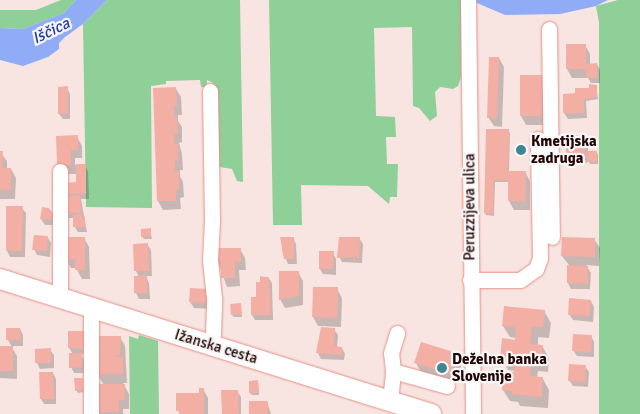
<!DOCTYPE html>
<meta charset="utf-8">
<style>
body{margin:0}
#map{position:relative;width:640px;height:414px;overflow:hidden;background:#f8e5e2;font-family:Signika,sans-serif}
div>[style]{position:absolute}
.green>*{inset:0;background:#8fcf98}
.water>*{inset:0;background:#90acf6}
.shadow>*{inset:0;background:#0003}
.building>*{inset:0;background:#f4afa4}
.roads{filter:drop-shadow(0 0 1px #e79085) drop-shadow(0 0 1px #e79085)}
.minor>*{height:15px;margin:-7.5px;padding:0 7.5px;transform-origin:7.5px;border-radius:7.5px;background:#fff}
.major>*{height:20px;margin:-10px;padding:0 10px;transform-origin:10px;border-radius:10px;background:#fff}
.dots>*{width:14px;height:14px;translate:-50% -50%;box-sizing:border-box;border:2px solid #f7f7f7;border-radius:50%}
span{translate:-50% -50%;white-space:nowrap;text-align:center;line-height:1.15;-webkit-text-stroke:4.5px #f7f7f7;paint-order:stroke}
.poi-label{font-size:15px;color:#210302;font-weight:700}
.left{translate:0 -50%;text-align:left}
.street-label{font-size:15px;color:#210302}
.water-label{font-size:16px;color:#253ca4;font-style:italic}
</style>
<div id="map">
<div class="green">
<div style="clip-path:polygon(61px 0,76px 0,64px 13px,23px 29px,0 28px,0 10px,36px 10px)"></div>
<div style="clip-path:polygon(107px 0,240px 0,243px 182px,237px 181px,232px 169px,214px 166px,213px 83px,207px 80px,207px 87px,201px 87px,200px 80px,166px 81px,166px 84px,151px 86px,152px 208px,86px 207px,83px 24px)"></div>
<div style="clip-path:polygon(269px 0,461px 0,461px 77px,458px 86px,453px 89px,440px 87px,435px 92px,437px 116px,430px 121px,419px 108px,413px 106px,412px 27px,374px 28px,376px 116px,395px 117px,396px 137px,386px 137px,387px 164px,398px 164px,397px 197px,390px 197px,389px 204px,368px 186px,301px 185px,302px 225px,273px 225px)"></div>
<div style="clip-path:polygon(618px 0,640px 0,640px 414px,599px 414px,599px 23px,596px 6px)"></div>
<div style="clip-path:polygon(139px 335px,158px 341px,159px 414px,130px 414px,129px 336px,138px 339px)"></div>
</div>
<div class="water">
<div style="clip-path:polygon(76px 0,107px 0,83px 24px,65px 37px,59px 43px,59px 49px,48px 57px,23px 66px,0 60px,0 28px,23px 29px,64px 13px)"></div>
<div style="clip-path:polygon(470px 0,608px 0,596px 6px,560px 14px,505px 15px)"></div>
</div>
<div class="shadow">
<div style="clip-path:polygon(567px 45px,585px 45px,590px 54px,590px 65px,597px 64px,600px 70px,600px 83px,591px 83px,588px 78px,572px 78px,567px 69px)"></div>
<div style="clip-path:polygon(499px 58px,504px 67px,502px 127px,494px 126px,488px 117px)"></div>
<div style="clip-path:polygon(542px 76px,547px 125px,526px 125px,521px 116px)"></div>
<div style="clip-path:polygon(596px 86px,598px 99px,586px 101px,587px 118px,568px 119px,564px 113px,578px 95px)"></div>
<div style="clip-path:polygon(67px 88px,70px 94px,70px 119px,63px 119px,59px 114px)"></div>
<div style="clip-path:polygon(176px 89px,181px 97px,182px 115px,178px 115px,178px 121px,182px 127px,182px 142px,179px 143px,182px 154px,183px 170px,180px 170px,180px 176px,183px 182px,184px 197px,180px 198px,181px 209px,163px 210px,158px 201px)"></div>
<div style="clip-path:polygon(487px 130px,508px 131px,510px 133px,509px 172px,525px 172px,530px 181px,530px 210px,514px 210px,509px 201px,510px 182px,495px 182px,494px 216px,486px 215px,485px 213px)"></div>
<div style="clip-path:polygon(77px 137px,82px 146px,82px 158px,75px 158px,75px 165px,85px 165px,88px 171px,89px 199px,81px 199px,87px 232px,78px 232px,74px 226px,74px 218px,69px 218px,65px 212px,66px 194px,78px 184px,77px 174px,63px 174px,58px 165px)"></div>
<div style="clip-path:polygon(584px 137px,588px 143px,588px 152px,596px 152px,598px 154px,598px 164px,590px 164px,587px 159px,587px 163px,571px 162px,567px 157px)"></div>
<div style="clip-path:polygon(0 152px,7px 161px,7px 169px,11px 169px,16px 178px,15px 199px,0 199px)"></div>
<div style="clip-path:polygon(7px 208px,22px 208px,26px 213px,25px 257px,10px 257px,7px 251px)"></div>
<div style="clip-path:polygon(43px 209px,49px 209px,52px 212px,55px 218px,55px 225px,45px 225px,41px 219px)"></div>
<div style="clip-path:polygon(150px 230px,152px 239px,144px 239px,142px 236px)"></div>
<div style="clip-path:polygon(48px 238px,51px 243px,50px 257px,37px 255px,34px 249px)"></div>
<div style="clip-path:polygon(84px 238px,89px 247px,90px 279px,82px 279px,76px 268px,71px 268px,66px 259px)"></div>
<div style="clip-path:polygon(293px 238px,296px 244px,297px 264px,288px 264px,282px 250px,282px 239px)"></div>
<div style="clip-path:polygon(359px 238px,363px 244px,362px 263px,342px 262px,339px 256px)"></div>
<div style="clip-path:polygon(594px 239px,600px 248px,599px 266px,586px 265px,591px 273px,590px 289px,571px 289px,568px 283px,569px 265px,562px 256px)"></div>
<div style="clip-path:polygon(147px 244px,151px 250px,152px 276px,146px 276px,149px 283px,150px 299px,139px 299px,136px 293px,139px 277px,136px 271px)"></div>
<div style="clip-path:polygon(240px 249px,245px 258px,246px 270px,239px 270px,240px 286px,227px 287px,218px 262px)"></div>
<div style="clip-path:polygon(333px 253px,336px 259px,336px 275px,323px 274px,320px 269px)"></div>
<div style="clip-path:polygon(298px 272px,303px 281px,303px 305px,285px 308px,280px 299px)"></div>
<div style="clip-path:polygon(262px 277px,268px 277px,272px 283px,273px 320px,255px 320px,252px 315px)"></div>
<div style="clip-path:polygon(337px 289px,342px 298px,341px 327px,322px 326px,322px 328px,334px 329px,338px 335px,337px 348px,342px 348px,345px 354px,344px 360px,321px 359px,318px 353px,322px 326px,318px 326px,313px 317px)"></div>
<div style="clip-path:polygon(208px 290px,211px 309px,194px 308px,190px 302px)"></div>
<div style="clip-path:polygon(591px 301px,594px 307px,593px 322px,573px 320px,569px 314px)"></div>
<div style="clip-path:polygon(240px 304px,242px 317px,234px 317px,232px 315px)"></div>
<div style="clip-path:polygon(544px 311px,551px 323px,549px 338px,538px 337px,538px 346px,542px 346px,549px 358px,548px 372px,538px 371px,537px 378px,543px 379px,549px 390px,548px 408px,520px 406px,518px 402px,510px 401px,503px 390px,515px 371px,508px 370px,501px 358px,516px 338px,510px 337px,503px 326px)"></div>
<div style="clip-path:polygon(7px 329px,20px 329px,23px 335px,23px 346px,11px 346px,17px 356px,17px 379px,0 378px,0 347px,12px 347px,8px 340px)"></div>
<div style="clip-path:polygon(69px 332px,83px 332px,87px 354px,81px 354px,84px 360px,85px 373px,74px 373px,71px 367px,73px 354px,69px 348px)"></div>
<div style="clip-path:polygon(591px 336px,594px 342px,594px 357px,577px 356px,573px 350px)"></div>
<div style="clip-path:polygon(120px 337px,125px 346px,127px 383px,123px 383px,129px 394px,129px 409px,123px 409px,123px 414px,99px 414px,97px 411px,104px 385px,97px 374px)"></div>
<div style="clip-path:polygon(422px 343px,457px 354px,462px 363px,456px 383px,421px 372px,416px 363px)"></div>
<div style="clip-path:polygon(50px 350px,54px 355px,54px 368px,40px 369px,37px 363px)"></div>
<div style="clip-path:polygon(585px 366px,589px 372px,588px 387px,573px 386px,569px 380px)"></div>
<div style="clip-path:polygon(53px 373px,56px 379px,56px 404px,44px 404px,41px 399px)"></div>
<div style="clip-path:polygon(82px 379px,84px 392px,78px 393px,76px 390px)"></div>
<div style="clip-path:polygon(258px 382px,259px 395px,252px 395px,250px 393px)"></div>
<div style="clip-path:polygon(203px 389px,208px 398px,208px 414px,179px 414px,177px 394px,201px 394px)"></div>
<div style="clip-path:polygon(237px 391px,241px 397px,241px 414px,223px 414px)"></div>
<div style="clip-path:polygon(267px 402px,271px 414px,250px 414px)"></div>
</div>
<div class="building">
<div style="clip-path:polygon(566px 44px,586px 44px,586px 64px,597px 63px,598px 78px,586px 78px,586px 69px,566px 69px)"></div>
<div style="clip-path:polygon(489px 57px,499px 57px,497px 118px,487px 118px)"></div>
<div style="clip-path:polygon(520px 75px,542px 75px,542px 116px,520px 116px)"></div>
<div style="clip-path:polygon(589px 84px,597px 85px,597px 97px,584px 99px,584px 113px,563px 113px,563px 94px,575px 93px,575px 88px,589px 88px)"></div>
<div style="clip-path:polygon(68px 86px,68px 114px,58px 114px,58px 87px)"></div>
<div style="clip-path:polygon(176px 87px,177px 106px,174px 106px,174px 116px,177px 116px,178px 134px,174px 134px,175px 144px,178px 144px,178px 161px,175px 161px,175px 171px,179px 171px,179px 189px,176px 189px,176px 201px,157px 201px,153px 88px)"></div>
<div style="clip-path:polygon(486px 129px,509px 129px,508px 171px,526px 171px,525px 202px,508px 201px,508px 180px,494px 180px,493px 214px,484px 213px)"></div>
<div style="clip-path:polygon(78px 135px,78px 150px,71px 150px,71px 165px,57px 165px,56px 136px)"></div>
<div style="clip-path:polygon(566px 135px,585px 136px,585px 157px,566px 157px)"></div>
<div style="clip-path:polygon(0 151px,3px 151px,2px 168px,11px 168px,11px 190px,0 190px)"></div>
<div style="clip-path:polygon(587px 151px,597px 151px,597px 162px,587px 162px)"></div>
<div style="clip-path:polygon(76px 164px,86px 164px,86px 194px,64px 194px,64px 183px,76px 182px)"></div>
<div style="clip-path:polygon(80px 195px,81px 213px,64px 213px,64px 196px)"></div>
<div style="clip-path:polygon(6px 206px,23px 206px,22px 251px,6px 251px)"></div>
<div style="clip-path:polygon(42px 207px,49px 208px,49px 211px,52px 211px,52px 220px,40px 219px)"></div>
<div style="clip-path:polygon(82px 214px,82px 217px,85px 217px,85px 227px,73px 227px,73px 215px)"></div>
<div style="clip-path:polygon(151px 228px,151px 236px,141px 237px,141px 229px)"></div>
<div style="clip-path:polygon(34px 235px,48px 236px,47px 251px,32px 250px)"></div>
<div style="clip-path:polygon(65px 237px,85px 237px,85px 270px,75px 270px,75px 259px,65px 260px)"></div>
<div style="clip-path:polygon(280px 237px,294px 237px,294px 259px,284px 259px)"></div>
<div style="clip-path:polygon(339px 237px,360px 237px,359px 258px,355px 257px,355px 261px,353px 261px,353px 257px,337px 258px)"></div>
<div style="clip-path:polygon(562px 237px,595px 238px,595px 257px,561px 256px)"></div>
<div style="clip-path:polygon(148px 243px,149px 271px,134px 271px,133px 244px)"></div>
<div style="clip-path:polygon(216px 248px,241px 248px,241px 262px,235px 262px,235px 278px,221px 278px,221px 262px,217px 262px)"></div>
<div style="clip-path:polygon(319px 251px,334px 251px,333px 269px,319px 269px)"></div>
<div style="clip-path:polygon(567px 265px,588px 266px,588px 284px,567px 283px)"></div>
<div style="clip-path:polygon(279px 271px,299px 271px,299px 296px,279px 300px)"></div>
<div style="clip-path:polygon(147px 275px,147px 293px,134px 293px,134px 276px)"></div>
<div style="clip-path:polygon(260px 276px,269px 278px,271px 315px,251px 315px,251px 297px,256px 297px,256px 282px,260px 282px)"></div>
<div style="clip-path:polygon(313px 287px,338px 287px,337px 318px,312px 317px)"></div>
<div style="clip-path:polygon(190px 288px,209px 289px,208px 303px,189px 302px)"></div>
<div style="clip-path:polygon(569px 298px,591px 300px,590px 316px,568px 315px)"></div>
<div style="clip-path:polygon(241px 303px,242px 314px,231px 315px,230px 304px)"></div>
<div style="clip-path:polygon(504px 306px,545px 310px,543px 327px,532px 326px,530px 344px,543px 345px,542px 361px,532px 360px,530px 376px,543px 377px,542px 397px,512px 394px,512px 391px,502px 390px,503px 371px,514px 372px,515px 360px,500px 359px,502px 338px,515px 340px,516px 327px,502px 326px)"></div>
<div style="clip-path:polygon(321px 327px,335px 328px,334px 346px,342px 347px,342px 355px,316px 353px)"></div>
<div style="clip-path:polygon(6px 328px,20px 328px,21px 340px,6px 340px)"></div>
<div style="clip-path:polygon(68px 331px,84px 331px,84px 349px,68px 348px)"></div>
<div style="clip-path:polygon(573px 334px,592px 335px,591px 352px,572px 351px)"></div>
<div style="clip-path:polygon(96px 336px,121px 336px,120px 355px,114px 357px,123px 357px,123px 374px,96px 374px)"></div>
<div style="clip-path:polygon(421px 342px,457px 353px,451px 374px,414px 363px)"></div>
<div style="clip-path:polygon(0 346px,13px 346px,13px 371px,0 371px)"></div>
<div style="clip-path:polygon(51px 348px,51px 363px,35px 363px,35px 349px)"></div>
<div style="clip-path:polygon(69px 353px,82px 353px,82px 367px,69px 368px)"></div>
<div style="clip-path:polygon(569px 364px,586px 365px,585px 382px,568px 381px)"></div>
<div style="clip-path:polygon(39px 372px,53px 372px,54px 399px,40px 399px)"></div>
<div style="clip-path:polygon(74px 378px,83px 378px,83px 390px,75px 391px)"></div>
<div style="clip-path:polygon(258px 380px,259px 393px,249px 393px,249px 381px)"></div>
<div style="clip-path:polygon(96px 384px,125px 384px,124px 400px,119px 400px,119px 412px,96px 412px)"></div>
<div style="clip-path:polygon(199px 388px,204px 388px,204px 414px,179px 414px,179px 411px,176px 411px,176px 393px,199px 393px)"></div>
<div style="clip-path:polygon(221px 390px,238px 390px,239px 414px,222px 414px)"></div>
<div style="clip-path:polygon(249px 401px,268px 401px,268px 414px,249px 414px)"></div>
</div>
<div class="roads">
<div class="minor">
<div style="left:468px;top:0;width:414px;rotate:89.3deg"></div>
<div style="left:549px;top:29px;width:208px;rotate:89.2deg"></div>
<div style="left:470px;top:280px;width:50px"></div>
<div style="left:520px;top:280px;width:19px;rotate:-35deg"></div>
<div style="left:536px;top:269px;width:12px;rotate:-70deg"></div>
<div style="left:540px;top:258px;width:119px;rotate:-91deg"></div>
<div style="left:60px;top:298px;width:127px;rotate:-90deg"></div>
<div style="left:91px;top:308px;width:106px;rotate:90deg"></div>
<div style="left:210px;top:345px;width:11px;rotate:-75deg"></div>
<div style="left:213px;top:334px;width:36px;rotate:-88deg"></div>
<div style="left:214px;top:298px;width:38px;rotate:-96deg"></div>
<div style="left:210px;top:260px;width:40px;rotate:-87.1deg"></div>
<div style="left:212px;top:220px;width:129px;rotate:-90.9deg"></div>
<div style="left:393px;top:371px;width:18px;rotate:-96deg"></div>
<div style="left:391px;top:353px;width:21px;rotate:-73deg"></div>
<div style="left:390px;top:401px;width:30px;rotate:-84deg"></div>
<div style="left:393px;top:371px;width:56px;rotate:15.5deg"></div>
</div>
<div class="major">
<div style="left:0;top:279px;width:452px;rotate:17.4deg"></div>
</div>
</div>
<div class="dots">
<div style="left:521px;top:150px;background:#408691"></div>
<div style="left:442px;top:368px;background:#408691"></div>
</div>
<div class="poi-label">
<span class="left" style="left:531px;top:150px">Kmetijska<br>zadruga</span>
<span class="left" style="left:452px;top:368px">Deželna banka<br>Slovenije</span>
</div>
<div class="street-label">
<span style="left:470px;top:207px;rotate:-90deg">Peruzzijeva ulica</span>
<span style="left:216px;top:347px;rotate:17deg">Ižanska cesta</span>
</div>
<div class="water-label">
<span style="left:51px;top:31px;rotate:-26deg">Iščica</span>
</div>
</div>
